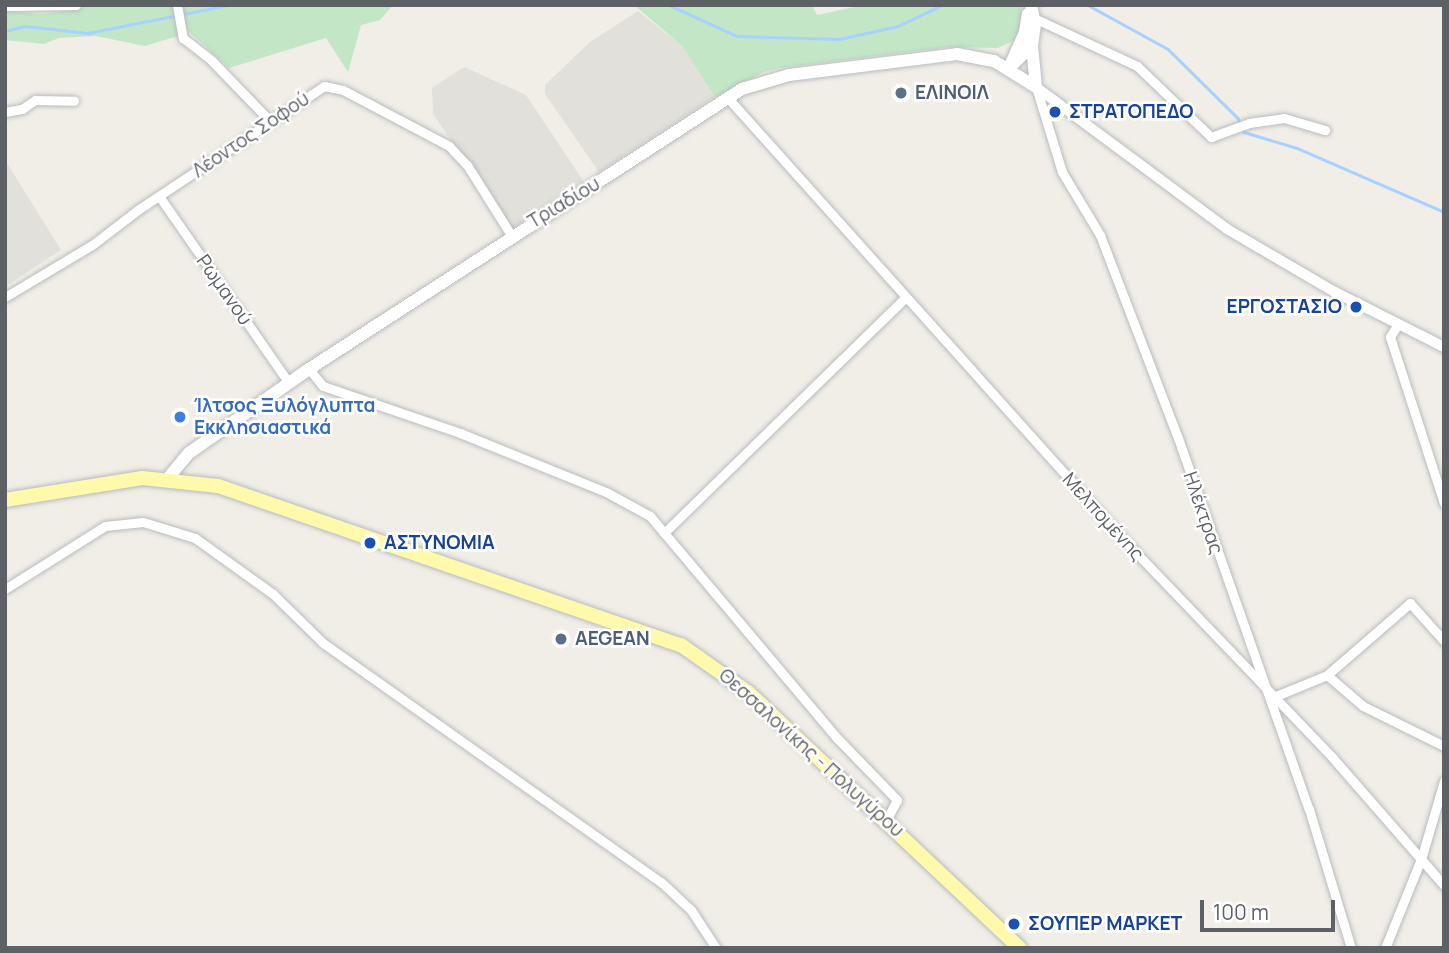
<!DOCTYPE html>
<meta charset="utf-8">
<style>
body{margin:0}
#map{position:relative;width:1449px;height:953px;overflow:hidden;background:#f0eee6;font-family:Manrope,sans-serif}
div>[style]{position:absolute}
.industrial>*{inset:0;background:#e1e0da}
.green>*{inset:0;background:#c3e7c6}
.stream>*{height:2.5px;margin:-1.25px;padding:0 1.25px;transform-origin:1.25px;border-radius:1.25px;background:#a7d1ff}
.roads{filter:drop-shadow(0 0 2px #b8bbc0) drop-shadow(0 0 2px #b8bbc0)}
.minor>*{height:9px;margin:-4.5px;padding:0 4.5px;transform-origin:4.5px;border-radius:4.5px;background:#fff}
.tertiary>*{height:10px;margin:-5px;padding:0 5px;transform-origin:5px;border-radius:5px;background:#fff}
.secondary>*{height:12px;margin:-6px;padding:0 6px;transform-origin:6px;border-radius:6px;background:#fff}
.primary>*{height:14px;margin:-7px;padding:0 7px;transform-origin:7px;border-radius:7px;background:#fff9ac}
.dots>*{width:19px;height:19px;translate:-50% -50%;box-sizing:border-box;border:4px solid #fff;border-radius:50%}
span{translate:-50% -50%;white-space:nowrap;text-align:center;line-height:1.15;-webkit-text-stroke:5px #fff;paint-order:stroke}
.service-label{font-size:19px;color:#4e5e75;font-weight:700}
.left{translate:0 -50%;text-align:left}
.transit-label{font-size:19px;color:#164399;font-weight:700}
.right{translate:-100% -50%;text-align:right}
.street-label{font-size:19px;color:#5d6166}
.shop-label{font-size:19px;color:#366cbe;font-weight:700}
.frame{position:absolute;inset:0;border:7px solid #5d6166;pointer-events:none}
.scale{position:absolute;left:1200px;top:900px;width:135px;height:32px;box-sizing:border-box;border:4px solid #5d6166;border-top:0;padding-left:9px;font-size:21px;line-height:24px;white-space:nowrap;color:#5d6166;-webkit-text-stroke:5px #fff;paint-order:stroke}
</style>
<div id="map">
<div class="industrial">
<div style="clip-path:polygon(638px 11px,682px 46px,715px 97px,599px 172px,545px 94px,545px 85px,590px 42px)"></div>
<div style="clip-path:polygon(464px 67px,526px 95px,584px 182px,512px 229px,433px 114px,432px 88px)"></div>
<div style="clip-path:polygon(5px 160px,61px 250px,5px 287px)"></div>
</div>
<div class="green">
<div style="clip-path:polygon(74px 5px,173px 5px,178px 36px,145px 46px,95px 36px,59px 38px,44px 44px,5px 40px,5px 11px,43px 14px,75px 10px)"></div>
<div style="clip-path:polygon(182px 5px,393px 5px,380px 20px,361px 25px,348px 72px,326px 38px,229px 68px,184px 27px)"></div>
<div style="clip-path:polygon(634px 5px,812px 5px,817px 15px,864px 5px,1021px 5px,1023px 18px,1017px 39px,998px 48px,948px 47px,780px 68px,764px 72px,715px 97px,682px 46px)"></div>
</div>
<div class="stream">
<div style="left:669px;top:5px;width:75px;rotate:24.5deg"></div>
<div style="left:737px;top:36px;width:102px;rotate:1.7deg"></div>
<div style="left:839px;top:39px;width:60px;rotate:-12.4deg"></div>
<div style="left:898px;top:26px;width:49px;rotate:-25.5deg"></div>
<div style="left:1088px;top:5px;width:91px;rotate:28.8deg"></div>
<div style="left:1168px;top:49px;width:98px;rotate:44.6deg"></div>
<div style="left:1238px;top:118px;width:15px;rotate:67deg"></div>
<div style="left:1244px;top:132px;width:55px;rotate:16.8deg"></div>
<div style="left:1297px;top:148px;width:160px;rotate:23.5deg"></div>
<div style="left:5px;top:31px;width:21px;rotate:-14deg"></div>
<div style="left:25px;top:26px;width:63px;rotate:6.3deg"></div>
<div style="left:88px;top:33px;width:143px;rotate:-11.3deg"></div>
</div>
<div class="roads">
<div class="minor">
<div style="left:177px;top:5px;width:34px;rotate:80deg"></div>
<div style="left:183px;top:38px;width:37px;rotate:38deg"></div>
<div style="left:212px;top:61px;width:82px;rotate:46deg"></div>
<div style="left:5px;top:6px;width:71px;rotate:-0.8deg"></div>
<div style="left:1034px;top:18px;width:114px;rotate:25deg"></div>
<div style="left:1137px;top:66px;width:103px;rotate:43.8deg"></div>
<div style="left:1211px;top:137px;width:40px;rotate:-20.2deg"></div>
<div style="left:1249px;top:123px;width:35px;rotate:-8deg"></div>
<div style="left:1284px;top:118px;width:43px;rotate:16.3deg"></div>
<div style="left:1036px;top:87px;width:89px;rotate:73deg"></div>
<div style="left:1062px;top:172px;width:74px;rotate:58.9deg"></div>
<div style="left:1100px;top:235px;width:217px;rotate:69deg"></div>
<div style="left:1178px;top:438px;width:393px;rotate:70.6deg"></div>
<div style="left:1309px;top:809px;width:145px;rotate:73.2deg"></div>
<div style="left:727px;top:97px;width:595px;rotate:48.13deg"></div>
<div style="left:1124px;top:540px;width:301px;rotate:46.2deg"></div>
<div style="left:1332px;top:757px;width:135px;rotate:48.9deg"></div>
<div style="left:1421px;top:859px;width:96px;rotate:112deg"></div>
<div style="left:5px;top:112px;width:17px;rotate:-10deg"></div>
<div style="left:22px;top:109px;width:16px;rotate:-35deg"></div>
<div style="left:35px;top:100px;width:39px;rotate:1deg"></div>
<div style="left:159px;top:196px;width:228px;rotate:55.2deg"></div>
<div style="left:5px;top:297px;width:101px;rotate:-30.9deg"></div>
<div style="left:92px;top:245px;width:59px;rotate:-37.5deg"></div>
<div style="left:139px;top:209px;width:222px;rotate:-33.6deg"></div>
<div style="left:324px;top:86px;width:19px;rotate:12deg"></div>
<div style="left:343px;top:90px;width:120px;rotate:27.8deg"></div>
<div style="left:449px;top:146px;width:26px;rotate:47deg"></div>
<div style="left:467px;top:165px;width:83px;rotate:57.8deg"></div>
<div style="left:1398px;top:324px;width:15px;rotate:122deg"></div>
<div style="left:1390px;top:337px;width:175px;rotate:72deg"></div>
<div style="left:309px;top:369px;width:22px;rotate:51deg"></div>
<div style="left:323px;top:386px;width:145px;rotate:18.9deg"></div>
<div style="left:460px;top:433px;width:157px;rotate:22deg"></div>
<div style="left:606px;top:492px;width:50px;rotate:28.6deg"></div>
<div style="left:650px;top:516px;width:289px;rotate:49.9deg"></div>
<div style="left:836px;top:737px;width:88px;rotate:45.9deg"></div>
<div style="left:897px;top:800px;width:24px;rotate:118deg"></div>
<div style="left:664px;top:533px;width:337px;rotate:-44.3deg"></div>
<div style="left:5px;top:589px;width:118px;rotate:-32.2deg"></div>
<div style="left:105px;top:526px;width:38px;rotate:-6deg"></div>
<div style="left:143px;top:522px;width:54px;rotate:17.1deg"></div>
<div style="left:195px;top:538px;width:96px;rotate:35.7deg"></div>
<div style="left:273px;top:594px;width:70px;rotate:44.4deg"></div>
<div style="left:323px;top:643px;width:414px;rotate:35.3deg"></div>
<div style="left:661px;top:882px;width:41px;rotate:43deg"></div>
<div style="left:691px;top:910px;width:45px;rotate:56.7deg"></div>
<div style="left:1327px;top:675px;width:48px;rotate:40.7deg"></div>
<div style="left:1363px;top:706px;width:90px;rotate:26.3deg"></div>
<div style="left:1271px;top:698px;width:61px;rotate:-22.3deg"></div>
<div style="left:1327px;top:675px;width:110px;rotate:-40.9deg"></div>
<div style="left:1410px;top:603px;width:51px;rotate:48.2deg"></div>
<div style="left:1444px;top:781px;width:81px;rotate:106.4deg"></div>
<div style="left:1421px;top:859px;width:35px;rotate:49deg"></div>
</div>
<div class="tertiary">
<div style="left:1036px;top:87px;width:238px;rotate:36.6deg"></div>
<div style="left:1227px;top:229px;width:125px;rotate:30.3deg"></div>
<div style="left:1335px;top:292px;width:122px;rotate:26.8deg"></div>
</div>
<div class="secondary">
<div style="left:1032px;top:46px;width:41px;rotate:84.4deg"></div>
<div style="left:1009px;top:68px;width:32px;rotate:-44deg"></div>
<div style="left:1032px;top:46px;width:22px;rotate:-82deg"></div>
<div style="left:1035px;top:24px;width:19px;rotate:-102deg"></div>
<div style="left:1009px;top:68px;width:39px;rotate:-66deg"></div>
<div style="left:1025px;top:32px;width:18px;rotate:-81deg"></div>
<div style="left:168px;top:478px;width:33px;rotate:-50deg"></div>
<div style="left:189px;top:453px;width:146px;rotate:-35deg"></div>
<div style="left:309px;top:369px;width:516px;rotate:-32.89deg"></div>
<div style="left:742px;top:89px;width:49px;rotate:-16.6deg"></div>
<div style="left:789px;top:75px;width:169px;rotate:-7.1deg"></div>
<div style="left:957px;top:54px;width:38px;rotate:11deg"></div>
<div style="left:994px;top:61px;width:49px;rotate:31.8deg"></div>
</div>
<div class="primary">
<div style="left:5px;top:500px;width:139px;rotate:-9.1deg"></div>
<div style="left:142px;top:478px;width:76px;rotate:6deg"></div>
<div style="left:218px;top:486px;width:490px;rotate:19deg"></div>
<div style="left:681px;top:645px;width:83px;rotate:35.2deg"></div>
<div style="left:749px;top:693px;width:372px;rotate:43.3deg"></div>
</div>
</div>
<div class="dots">
<div style="left:901px;top:93px;background:#5c6f8a"></div>
<div style="left:1055px;top:112px;background:#1a4fb4"></div>
<div style="left:1356px;top:307px;background:#1a4fb4"></div>
<div style="left:180px;top:417px;background:#3f7fe0"></div>
<div style="left:370px;top:543px;background:#1a4fb4"></div>
<div style="left:561px;top:639px;background:#5c6f8a"></div>
<div style="left:1014px;top:924px;background:#1a4fb4"></div>
</div>
<div class="service-label">
<span class="left" style="left:915px;top:93px">ΕΛΙΝΟΙΛ</span>
<span class="left" style="left:575px;top:639px">AEGEAN</span>
</div>
<div class="transit-label">
<span class="left" style="left:1069px;top:112px">ΣΤΡΑΤΟΠΕΔΟ</span>
<span class="right" style="left:1342px;top:307px">ΕΡΓΟΣΤΑΣΙΟ</span>
<span class="left" style="left:384px;top:543px">ΑΣΤΥΝΟΜΙΑ</span>
<span class="left" style="left:1028px;top:924px">ΣΟΥΠΕΡ ΜΑΡΚΕΤ</span>
</div>
<div class="street-label">
<span style="left:251px;top:135px;rotate:-34deg">Λέοντος Σοφού</span>
<span style="left:564px;top:203px;rotate:-31deg">Τριαδίου</span>
<span style="left:224px;top:290px;rotate:55deg">Ρωμανού</span>
<span style="left:1203px;top:513px;rotate:71deg">Ηλέκτρας</span>
<span style="left:1103px;top:517px;rotate:48deg">Μελπομένης</span>
<span style="left:811px;top:753px;rotate:42deg">Θεσσαλονίκης - Πολυγύρου</span>
</div>
<div class="shop-label">
<span class="left" style="left:194px;top:417px">Ίλτσος Ξυλόγλυπτα<br>Εκκλησιαστικά</span>
</div>
<div class="frame"></div>
<div class="scale">100 m</div>
</div>
